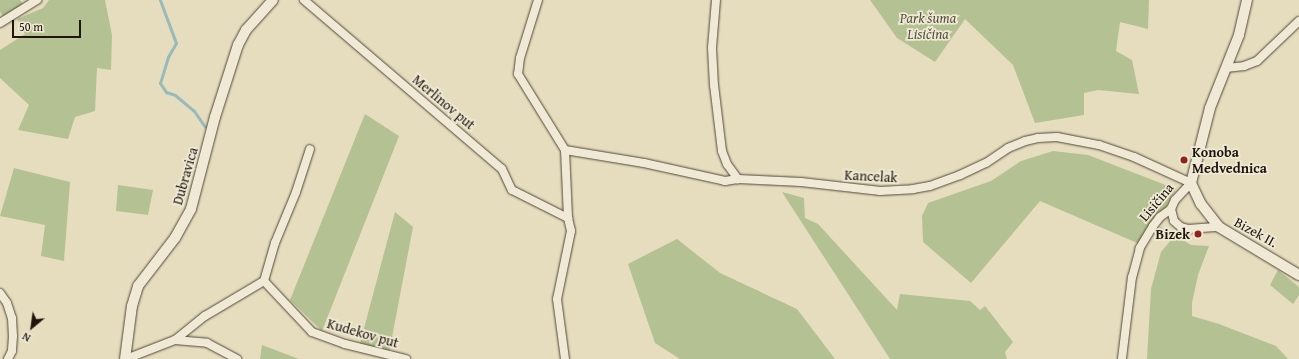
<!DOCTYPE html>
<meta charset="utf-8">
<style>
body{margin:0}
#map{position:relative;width:1299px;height:359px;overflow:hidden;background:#e6ddbe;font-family:"Gentium Book Plus",serif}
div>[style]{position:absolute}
.green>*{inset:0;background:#b4c192}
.stream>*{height:3px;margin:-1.5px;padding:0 1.5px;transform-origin:1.5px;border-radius:1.5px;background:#98bab9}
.roads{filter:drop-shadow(0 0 1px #514738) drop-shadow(0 0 1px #514738)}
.minor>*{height:8px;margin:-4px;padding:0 4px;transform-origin:4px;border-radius:4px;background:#efe9d5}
.tertiary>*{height:10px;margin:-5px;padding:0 5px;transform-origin:5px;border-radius:5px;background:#efe9d5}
.dots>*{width:11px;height:11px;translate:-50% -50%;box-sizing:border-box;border:2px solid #efe9d5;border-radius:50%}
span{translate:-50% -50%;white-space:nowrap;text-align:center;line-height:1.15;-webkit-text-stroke:3.5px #efe9d5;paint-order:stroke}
.park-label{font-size:14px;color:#53513b;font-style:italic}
.street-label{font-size:14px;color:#1f150c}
.poi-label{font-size:14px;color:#1f150c;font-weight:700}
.left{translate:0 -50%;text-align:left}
.right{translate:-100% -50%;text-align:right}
.north{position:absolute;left:12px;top:307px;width:40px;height:40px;-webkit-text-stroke:3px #efe9d5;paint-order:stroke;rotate:209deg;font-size:11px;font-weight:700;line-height:16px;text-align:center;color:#1f150c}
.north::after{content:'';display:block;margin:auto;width:14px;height:18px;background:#1f150c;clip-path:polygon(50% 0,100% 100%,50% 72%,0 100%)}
.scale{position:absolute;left:12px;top:20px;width:69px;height:18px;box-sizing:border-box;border:2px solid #1f150c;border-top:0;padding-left:5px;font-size:12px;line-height:14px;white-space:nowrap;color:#1f150c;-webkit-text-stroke:3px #efe9d5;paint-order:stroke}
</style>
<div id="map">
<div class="green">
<div style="clip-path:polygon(0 0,20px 0,23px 4px,4px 17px,0 12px)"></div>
<div style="clip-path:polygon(49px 0,105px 0,112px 35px,111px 70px,97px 68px,95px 111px,75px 117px,68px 139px,18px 130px,29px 105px,0 78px,0 50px,25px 34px,17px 19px,43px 8px)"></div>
<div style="clip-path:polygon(870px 0,1149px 0,1148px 29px,1120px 22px,1116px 51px,1132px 60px,1139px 94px,1098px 90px,1084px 93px,1084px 115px,1035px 123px,1013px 65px,965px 19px,935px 62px,897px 38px)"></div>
<div style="clip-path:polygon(365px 114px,399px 136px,322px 331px,290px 300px)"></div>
<div style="clip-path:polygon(1053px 151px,1088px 155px,1176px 189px,1144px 246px,1040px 201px,971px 283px,923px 242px,922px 216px,928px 203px,991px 181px,1021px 161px)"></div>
<div style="clip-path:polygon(14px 168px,70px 182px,64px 261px,41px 256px,45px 225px,0 216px)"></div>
<div style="clip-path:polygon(118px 185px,153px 190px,148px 215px,116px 211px)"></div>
<div style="clip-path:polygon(782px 192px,804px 198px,805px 218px,818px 224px,897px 310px,900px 294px,970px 301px,980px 310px,985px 306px,1013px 342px,1005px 352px,1007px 359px,890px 359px)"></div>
<div style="clip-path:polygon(395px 212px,413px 227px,389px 353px,359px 347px)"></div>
<div style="clip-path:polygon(1159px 226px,1191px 245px,1209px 246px,1198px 275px,1192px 303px,1192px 316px,1219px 324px,1276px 346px,1288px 359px,1147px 359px,1151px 289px,1161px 252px,1171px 240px)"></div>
<div style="clip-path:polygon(677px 239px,720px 273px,797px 309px,835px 359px,680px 359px,655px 343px,628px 264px)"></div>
<div style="clip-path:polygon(1278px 270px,1299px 287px,1299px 295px,1293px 304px,1270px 285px)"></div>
<div style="clip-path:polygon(262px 345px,299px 359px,260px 359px)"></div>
</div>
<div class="stream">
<div style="left:160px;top:0;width:46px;rotate:69.6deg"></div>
<div style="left:176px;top:43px;width:16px;rotate:120deg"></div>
<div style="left:168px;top:57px;width:27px;rotate:107deg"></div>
<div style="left:160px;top:83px;width:11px;rotate:56deg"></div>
<div style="left:166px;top:92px;width:9px;rotate:18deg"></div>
<div style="left:175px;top:95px;width:25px;rotate:40deg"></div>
<div style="left:194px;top:111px;width:19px;rotate:55deg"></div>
</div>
<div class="roads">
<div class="minor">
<div style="left:304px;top:0;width:260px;rotate:40.5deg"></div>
<div style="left:502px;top:169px;width:23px;rotate:65deg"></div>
<div style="left:512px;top:190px;width:63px;rotate:26.6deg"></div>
<div style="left:568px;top:218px;width:13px;rotate:77deg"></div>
<div style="left:571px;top:231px;width:69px;rotate:101.6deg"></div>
<div style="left:557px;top:299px;width:61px;rotate:82.4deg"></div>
<div style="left:538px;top:0;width:61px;rotate:107.2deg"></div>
<div style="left:520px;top:58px;width:16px;rotate:97deg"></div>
<div style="left:518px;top:74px;width:89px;rotate:58.3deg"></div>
<div style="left:716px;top:0;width:48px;rotate:94.8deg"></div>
<div style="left:712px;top:48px;width:37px;rotate:87deg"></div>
<div style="left:714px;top:85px;width:66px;rotate:83.1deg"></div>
<div style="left:722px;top:151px;width:14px;rotate:69deg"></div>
<div style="left:727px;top:164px;width:19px;rotate:54deg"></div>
<div style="left:738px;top:179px;width:63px;rotate:2.7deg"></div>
<div style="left:801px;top:182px;width:80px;rotate:6.5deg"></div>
<div style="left:880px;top:191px;width:33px;rotate:-3deg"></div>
<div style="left:913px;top:189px;width:17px;rotate:-10deg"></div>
<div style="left:930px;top:186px;width:32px;rotate:-20deg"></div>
<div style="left:960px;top:175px;width:29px;rotate:-25deg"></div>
<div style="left:986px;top:163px;width:27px;rotate:-34deg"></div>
<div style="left:1008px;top:148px;width:18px;rotate:-22deg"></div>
<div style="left:1025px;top:141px;width:13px;rotate:-13deg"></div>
<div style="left:1038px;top:138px;width:19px;rotate:-3deg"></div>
<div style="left:1057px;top:137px;width:43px;rotate:10.8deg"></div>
<div style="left:1099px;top:145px;width:37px;rotate:19deg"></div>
<div style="left:1134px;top:157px;width:63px;rotate:24.5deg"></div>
<div style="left:1191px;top:183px;width:23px;rotate:133deg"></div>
<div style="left:1175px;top:200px;width:10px;rotate:114deg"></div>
<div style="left:1171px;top:209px;width:14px;rotate:144deg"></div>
<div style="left:1160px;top:217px;width:11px;rotate:128deg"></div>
<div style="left:1153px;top:226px;width:26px;rotate:121deg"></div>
<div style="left:1140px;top:248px;width:30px;rotate:105deg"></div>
<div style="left:1132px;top:277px;width:83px;rotate:97deg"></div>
<div style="left:0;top:23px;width:44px;rotate:-31.9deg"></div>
<div style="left:1226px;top:68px;width:18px;rotate:-6deg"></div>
<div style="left:1244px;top:66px;width:14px;rotate:-21deg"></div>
<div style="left:1257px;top:61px;width:58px;rotate:-43.6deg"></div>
<div style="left:1171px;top:209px;width:12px;rotate:76deg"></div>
<div style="left:1174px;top:221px;width:9px;rotate:41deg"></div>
<div style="left:1181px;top:227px;width:7px;rotate:16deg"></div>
<div style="left:1188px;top:229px;width:31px;rotate:-4deg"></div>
<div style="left:568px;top:218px;width:68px;rotate:-92.5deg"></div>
<div style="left:565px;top:150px;width:80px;rotate:9.3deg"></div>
<div style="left:644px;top:163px;width:83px;rotate:12.5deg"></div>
<div style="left:725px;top:181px;width:13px;rotate:-9deg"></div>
<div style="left:264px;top:281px;width:40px;rotate:-74deg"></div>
<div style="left:275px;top:243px;width:55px;rotate:-67.6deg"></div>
<div style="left:296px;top:192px;width:45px;rotate:-72deg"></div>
<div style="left:0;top:293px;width:12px;rotate:55deg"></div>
<div style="left:7px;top:303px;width:16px;rotate:72deg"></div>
<div style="left:12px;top:318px;width:18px;rotate:87deg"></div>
<div style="left:13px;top:336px;width:15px;rotate:94deg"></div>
<div style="left:12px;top:351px;width:9px;rotate:117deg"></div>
<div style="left:175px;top:340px;width:32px;rotate:5deg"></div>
<div style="left:207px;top:343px;width:34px;rotate:28deg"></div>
<div style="left:126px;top:359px;width:53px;rotate:-21.2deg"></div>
<div style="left:175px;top:340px;width:38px;rotate:-39deg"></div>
<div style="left:205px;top:316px;width:69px;rotate:-30.7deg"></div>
<div style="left:264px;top:281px;width:70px;rotate:46.7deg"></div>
<div style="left:312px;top:332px;width:35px;rotate:20deg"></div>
<div style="left:345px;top:344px;width:63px;rotate:13.8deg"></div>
</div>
<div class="tertiary">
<div style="left:1247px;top:0;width:36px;rotate:103deg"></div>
<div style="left:1239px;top:35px;width:79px;rotate:111.7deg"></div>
<div style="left:1210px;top:108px;width:77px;rotate:104.2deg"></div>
<div style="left:1191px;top:183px;width:23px;rotate:65deg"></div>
<div style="left:1201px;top:204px;width:29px;rotate:52deg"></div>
<div style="left:1219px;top:227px;width:93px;rotate:31deg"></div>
<div style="left:125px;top:359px;width:53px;rotate:-82.5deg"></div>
<div style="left:132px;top:306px;width:21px;rotate:-73deg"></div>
<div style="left:138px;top:286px;width:61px;rotate:-52.4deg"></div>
<div style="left:175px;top:238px;width:33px;rotate:-61deg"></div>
<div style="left:191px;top:209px;width:95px;rotate:-75.4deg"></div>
<div style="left:215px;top:117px;width:76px;rotate:-72.3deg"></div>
<div style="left:238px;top:45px;width:17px;rotate:-62deg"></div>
<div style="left:246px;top:30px;width:40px;rotate:-48deg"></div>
</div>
</div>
<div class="dots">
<div style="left:1184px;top:160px;background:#8f2418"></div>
<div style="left:1198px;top:234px;background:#8f2418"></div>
</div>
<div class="park-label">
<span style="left:928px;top:26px">Park šuma<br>Lisičina</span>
</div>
<div class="street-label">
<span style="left:444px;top:102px;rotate:40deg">Merlinov put</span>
<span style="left:185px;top:176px;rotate:-74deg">Dubravica</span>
<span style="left:871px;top:176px;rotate:3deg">Kancelak</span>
<span style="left:1156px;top:202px;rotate:-50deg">Lisičina</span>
<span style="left:1256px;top:232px;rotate:29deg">Bizek II.</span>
<span style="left:363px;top:333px;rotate:16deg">Kudekov put</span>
</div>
<div class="poi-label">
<span class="left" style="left:1192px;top:160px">Konoba<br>Medvednica</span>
<span class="right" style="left:1190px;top:234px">Bizek</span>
</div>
<div class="north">N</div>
<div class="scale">50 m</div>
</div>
